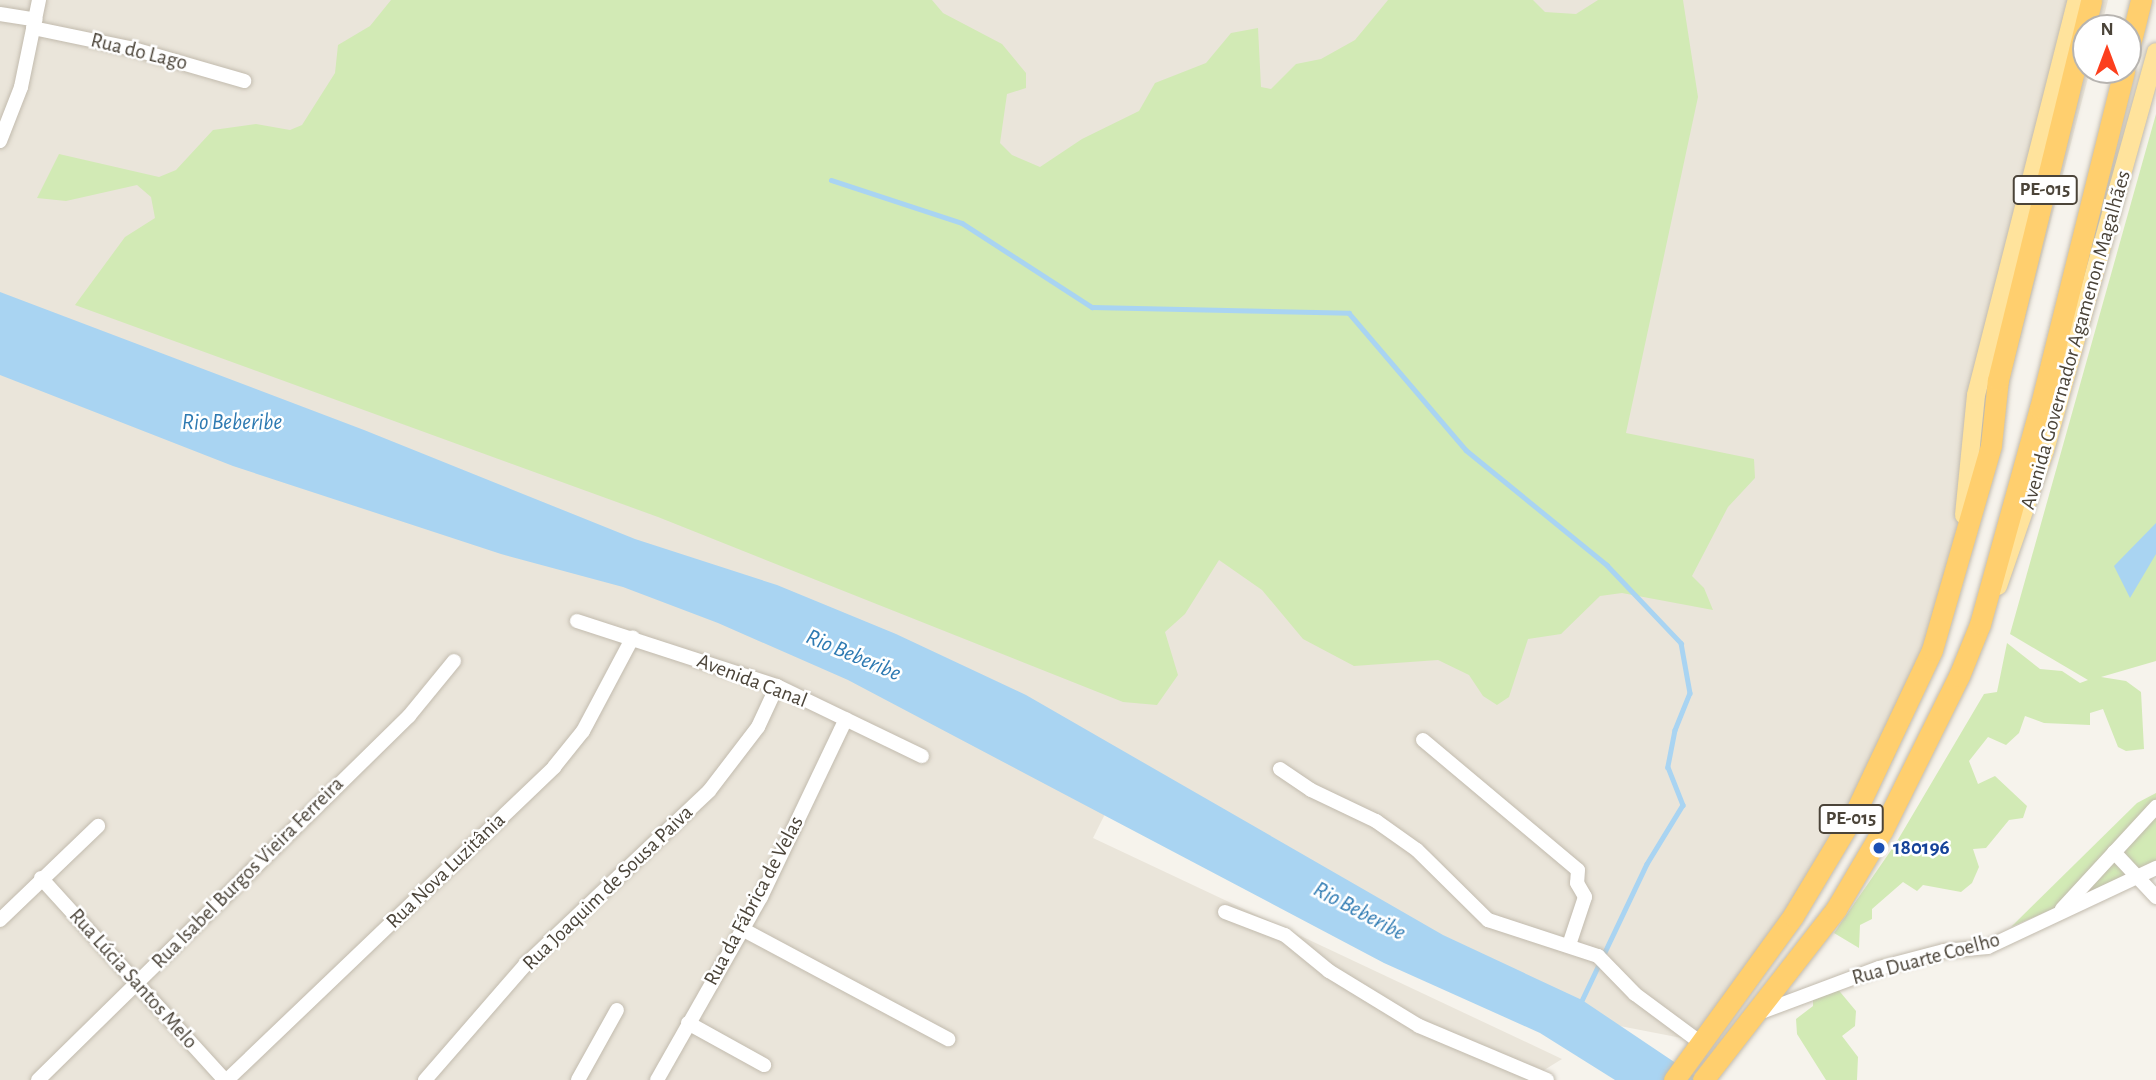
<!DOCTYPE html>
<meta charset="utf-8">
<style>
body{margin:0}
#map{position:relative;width:2156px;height:1080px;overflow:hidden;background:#f6f3ec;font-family:"Alegreya Sans",sans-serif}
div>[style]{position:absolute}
.residential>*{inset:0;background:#eae5da}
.green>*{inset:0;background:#d2eab5}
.water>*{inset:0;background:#a9d4f2}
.stream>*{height:4.5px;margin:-2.25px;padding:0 2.25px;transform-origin:2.25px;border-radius:2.25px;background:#a9d4f2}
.roads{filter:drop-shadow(0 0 2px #c2bbae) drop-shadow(0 0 2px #c2bbae)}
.minor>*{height:14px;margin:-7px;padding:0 7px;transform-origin:7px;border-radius:7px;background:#fff}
.major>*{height:18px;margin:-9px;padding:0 9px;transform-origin:9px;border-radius:9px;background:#ffe39c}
.highway>*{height:21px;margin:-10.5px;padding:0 10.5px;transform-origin:10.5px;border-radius:10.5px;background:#ffcf6e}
.dots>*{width:19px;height:19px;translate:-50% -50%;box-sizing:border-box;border:4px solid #fff;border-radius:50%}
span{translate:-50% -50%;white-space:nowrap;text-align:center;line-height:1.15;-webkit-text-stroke:5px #fff;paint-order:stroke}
.shield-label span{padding:2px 5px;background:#fff;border:2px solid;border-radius:5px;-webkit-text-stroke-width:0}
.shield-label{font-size:19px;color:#4b4439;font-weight:700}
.street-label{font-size:21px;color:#4b4439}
.transit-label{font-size:21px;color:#164399;font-weight:700}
.left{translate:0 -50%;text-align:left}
.water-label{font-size:23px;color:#2e7ab2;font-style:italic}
.north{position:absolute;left:2072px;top:14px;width:70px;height:70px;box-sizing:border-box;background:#fff;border:2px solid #b7b4b0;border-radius:50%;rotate:0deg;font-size:19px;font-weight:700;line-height:28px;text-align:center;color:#4b4439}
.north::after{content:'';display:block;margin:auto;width:24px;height:32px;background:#fc3f1d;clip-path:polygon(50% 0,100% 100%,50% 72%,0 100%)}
</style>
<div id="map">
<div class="residential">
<div style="clip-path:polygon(0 0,2108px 0,2101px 28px,2086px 28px,2086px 70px,2090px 70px,2011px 374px,1991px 471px,1894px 759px,1692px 1040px,1563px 1015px,1114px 796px,1093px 838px,1562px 1059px,1528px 1080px,0 1080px)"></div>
</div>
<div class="green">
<div style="clip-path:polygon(391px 0,932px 0,943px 13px,1002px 44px,1026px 73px,1026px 88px,1007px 94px,1000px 143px,1012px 155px,1040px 167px,1082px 139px,1139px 111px,1155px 83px,1206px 63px,1231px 33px,1258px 28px,1261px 87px,1271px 89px,1296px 64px,1321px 59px,1355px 40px,1388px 0,1533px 0,1545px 12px,1576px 14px,1598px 0,1683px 0,1698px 97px,1626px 433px,1754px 459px,1755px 478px,1728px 507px,1692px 576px,1704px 588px,1713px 610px,1622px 593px,1600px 596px,1561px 634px,1528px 639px,1509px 697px,1497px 705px,1483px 696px,1469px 675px,1438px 660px,1354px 666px,1303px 639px,1262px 590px,1219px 560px,1185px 614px,1165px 632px,1178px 675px,1157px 705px,1123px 702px,658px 517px,75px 305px,125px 237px,155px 218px,151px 197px,137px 185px,66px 201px,37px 198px,59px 154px,159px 177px,176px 170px,213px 130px,256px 124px,290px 130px,302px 125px,335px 73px,338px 45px,370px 26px)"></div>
<div style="clip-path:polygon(2156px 114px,2156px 661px,2101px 677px,2126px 681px,2141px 692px,2144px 749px,2126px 751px,2118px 747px,2103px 709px,2090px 713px,2090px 725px,2044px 723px,2025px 716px,2019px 733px,2006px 745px,1988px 737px,1969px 761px,1978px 784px,1995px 776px,2027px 806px,2023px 818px,2009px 820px,1986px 848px,1973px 849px,1979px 867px,1972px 883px,1961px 892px,1923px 885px,1917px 891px,1903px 882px,1872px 909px,1872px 919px,1860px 925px,1859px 948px,1834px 933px,1896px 843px,1984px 694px,1997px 692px,2007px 643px,2040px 669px,2062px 671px,2080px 683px,2088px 680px,2010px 634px)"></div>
<div style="clip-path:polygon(2156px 793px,2156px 864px,2011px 927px,2137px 803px)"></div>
<div style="clip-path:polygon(1836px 987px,1856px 1011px,1855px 1026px,1842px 1036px,1858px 1057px,1857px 1080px,1826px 1080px,1797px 1034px,1796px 1019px,1813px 1006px,1813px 996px)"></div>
</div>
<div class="water">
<div style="clip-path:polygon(0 292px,364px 430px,635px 539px,777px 585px,896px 634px,1026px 695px,1443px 935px,1582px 1000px,1701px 1080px,1615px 1080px,1540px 1033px,1384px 963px,848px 680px,718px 623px,623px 587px,501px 554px,233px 466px,0 375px)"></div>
<div style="clip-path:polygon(2156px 523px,2156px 554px,2130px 598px,2114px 566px)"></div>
</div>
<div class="stream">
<div style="left:831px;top:180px;width:138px;rotate:18.2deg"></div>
<div style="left:962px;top:223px;width:155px;rotate:32.9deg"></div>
<div style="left:1092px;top:307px;width:257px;rotate:1.3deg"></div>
<div style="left:1349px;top:313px;width:180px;rotate:49.5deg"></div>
<div style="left:1466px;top:450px;width:182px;rotate:39.2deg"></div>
<div style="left:1607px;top:565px;width:108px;rotate:46.5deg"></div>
<div style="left:1681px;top:643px;width:51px;rotate:79.8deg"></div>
<div style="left:1690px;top:693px;width:40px;rotate:112deg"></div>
<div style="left:1675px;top:730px;width:38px;rotate:101deg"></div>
<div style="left:1668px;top:767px;width:41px;rotate:68.5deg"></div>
<div style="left:1683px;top:805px;width:69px;rotate:121.4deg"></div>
<div style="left:1647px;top:864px;width:156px;rotate:115.4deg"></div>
</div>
<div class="roads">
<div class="minor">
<div style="left:0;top:14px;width:36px;rotate:9deg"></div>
<div style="left:33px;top:28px;width:99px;rotate:11.7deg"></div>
<div style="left:130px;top:48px;width:119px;rotate:16.1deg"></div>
<div style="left:0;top:141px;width:58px;rotate:-68.7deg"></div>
<div style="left:21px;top:87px;width:89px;rotate:-78.3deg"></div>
<div style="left:577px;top:621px;width:210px;rotate:18deg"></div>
<div style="left:777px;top:686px;width:161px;rotate:25.8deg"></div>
<div style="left:1423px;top:740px;width:202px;rotate:40deg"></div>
<div style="left:1578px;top:870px;width:13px;rotate:94deg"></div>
<div style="left:1577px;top:883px;width:16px;rotate:60deg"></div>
<div style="left:1585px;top:897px;width:51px;rotate:108.4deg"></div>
<div style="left:1280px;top:769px;width:37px;rotate:34deg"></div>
<div style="left:1311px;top:790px;width:72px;rotate:25.5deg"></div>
<div style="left:1376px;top:821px;width:50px;rotate:35.3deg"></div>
<div style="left:1417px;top:850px;width:100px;rotate:44.6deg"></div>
<div style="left:1488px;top:920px;width:116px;rotate:18.1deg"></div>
<div style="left:1598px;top:956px;width:53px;rotate:45.8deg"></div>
<div style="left:1635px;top:994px;width:82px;rotate:36.6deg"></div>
<div style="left:2114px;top:852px;width:62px;rotate:47deg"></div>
<div style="left:41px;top:878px;width:273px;rotate:47.7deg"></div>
<div style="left:2062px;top:909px;width:139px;rotate:-47.3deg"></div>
<div style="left:1225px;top:912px;width:64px;rotate:21deg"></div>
<div style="left:1285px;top:935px;width:57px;rotate:39.3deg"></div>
<div style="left:1329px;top:971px;width:105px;rotate:31.4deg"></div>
<div style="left:1419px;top:1026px;width:139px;rotate:22.9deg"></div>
<div style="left:0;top:920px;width:136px;rotate:-43.8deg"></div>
<div style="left:742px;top:929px;width:234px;rotate:28.1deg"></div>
<div style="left:1756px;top:1014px;width:131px;rotate:-20.5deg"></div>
<div style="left:1879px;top:968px;width:67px;rotate:-14.7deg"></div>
<div style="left:1944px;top:951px;width:44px;rotate:-5.2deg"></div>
<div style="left:1988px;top:947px;width:186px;rotate:-25.2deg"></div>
<div style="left:688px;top:1023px;width:87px;rotate:28.9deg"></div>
<div style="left:38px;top:1080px;width:520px;rotate:-44.45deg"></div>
<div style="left:409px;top:716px;width:71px;rotate:-50.7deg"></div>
<div style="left:227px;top:1080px;width:453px;rotate:-43.7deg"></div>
<div style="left:554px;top:767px;width:46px;rotate:-51.1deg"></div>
<div style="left:583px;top:731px;width:106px;rotate:-62deg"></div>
<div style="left:425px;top:1080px;width:152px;rotate:-49deg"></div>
<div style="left:525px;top:965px;width:253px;rotate:-43.4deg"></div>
<div style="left:709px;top:791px;width:81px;rotate:-52.6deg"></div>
<div style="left:758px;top:727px;width:45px;rotate:-65.1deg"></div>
<div style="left:578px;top:1080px;width:80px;rotate:-60.9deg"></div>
<div style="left:657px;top:1080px;width:210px;rotate:-60.4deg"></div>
<div style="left:761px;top:897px;width:197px;rotate:-64.5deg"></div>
</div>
<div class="major">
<div style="left:1964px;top:515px;width:121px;rotate:-84.3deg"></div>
<div style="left:1976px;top:395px;width:408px;rotate:-75.7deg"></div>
<div style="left:1998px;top:586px;width:144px;rotate:-70.9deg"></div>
<div style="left:2045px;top:450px;width:413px;rotate:-74.4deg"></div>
</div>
<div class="highway">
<div style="left:2128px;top:53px;width:55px;rotate:-76.2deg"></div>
<div style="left:1674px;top:1080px;width:203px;rotate:-54deg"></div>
<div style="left:1793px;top:916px;width:120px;rotate:-59deg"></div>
<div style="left:1855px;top:813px;width:180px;rotate:-64.7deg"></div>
<div style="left:1932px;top:650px;width:213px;rotate:-73.9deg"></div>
<div style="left:1991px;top:445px;width:65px;rotate:-83.9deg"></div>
<div style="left:1998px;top:380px;width:391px;rotate:-76.2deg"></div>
<div style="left:1703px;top:1080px;width:217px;rotate:-52.1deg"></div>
<div style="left:1836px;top:909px;width:91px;rotate:-59.5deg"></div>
<div style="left:1882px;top:831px;width:173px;rotate:-63.6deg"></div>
<div style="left:1959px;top:676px;width:56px;rotate:-68deg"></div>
<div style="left:1980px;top:624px;width:224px;rotate:-74.5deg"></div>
<div style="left:2040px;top:408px;width:348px;rotate:-76deg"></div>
</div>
</div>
<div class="dots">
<div style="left:1879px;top:848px;background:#1a4fb4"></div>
</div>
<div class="shield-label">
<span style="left:2045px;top:190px">PE-015</span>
<span style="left:1851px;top:819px">PE-015</span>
</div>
<div class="street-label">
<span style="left:139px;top:52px;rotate:14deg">Rua do Lago</span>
<span style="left:2076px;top:340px;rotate:-74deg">Avenida Governador Agamenon Magalhães</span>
<span style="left:752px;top:681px;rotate:21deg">Avenida Canal</span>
<span style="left:446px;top:871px;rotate:-44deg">Rua Nova Luzitânia</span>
<span style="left:248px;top:873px;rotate:-45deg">Rua Isabel Burgos Vieira Ferreira</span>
<span style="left:608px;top:888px;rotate:-44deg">Rua Joaquim de Sousa Paiva</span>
<span style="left:754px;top:901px;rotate:-62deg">Rua da Fábrica de Velas</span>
<span style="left:1926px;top:959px;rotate:-15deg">Rua Duarte Coelho</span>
<span style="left:133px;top:979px;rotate:48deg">Rua Lúcia Santos Melo</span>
</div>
<div class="transit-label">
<span class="left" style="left:1893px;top:848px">180196</span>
</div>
<div class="water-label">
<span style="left:232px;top:423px">Rio Beberibe</span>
<span style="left:853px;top:656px;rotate:23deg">Rio Beberibe</span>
<span style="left:1359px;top:912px;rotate:28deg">Rio Beberibe</span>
</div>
<div class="north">N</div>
</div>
